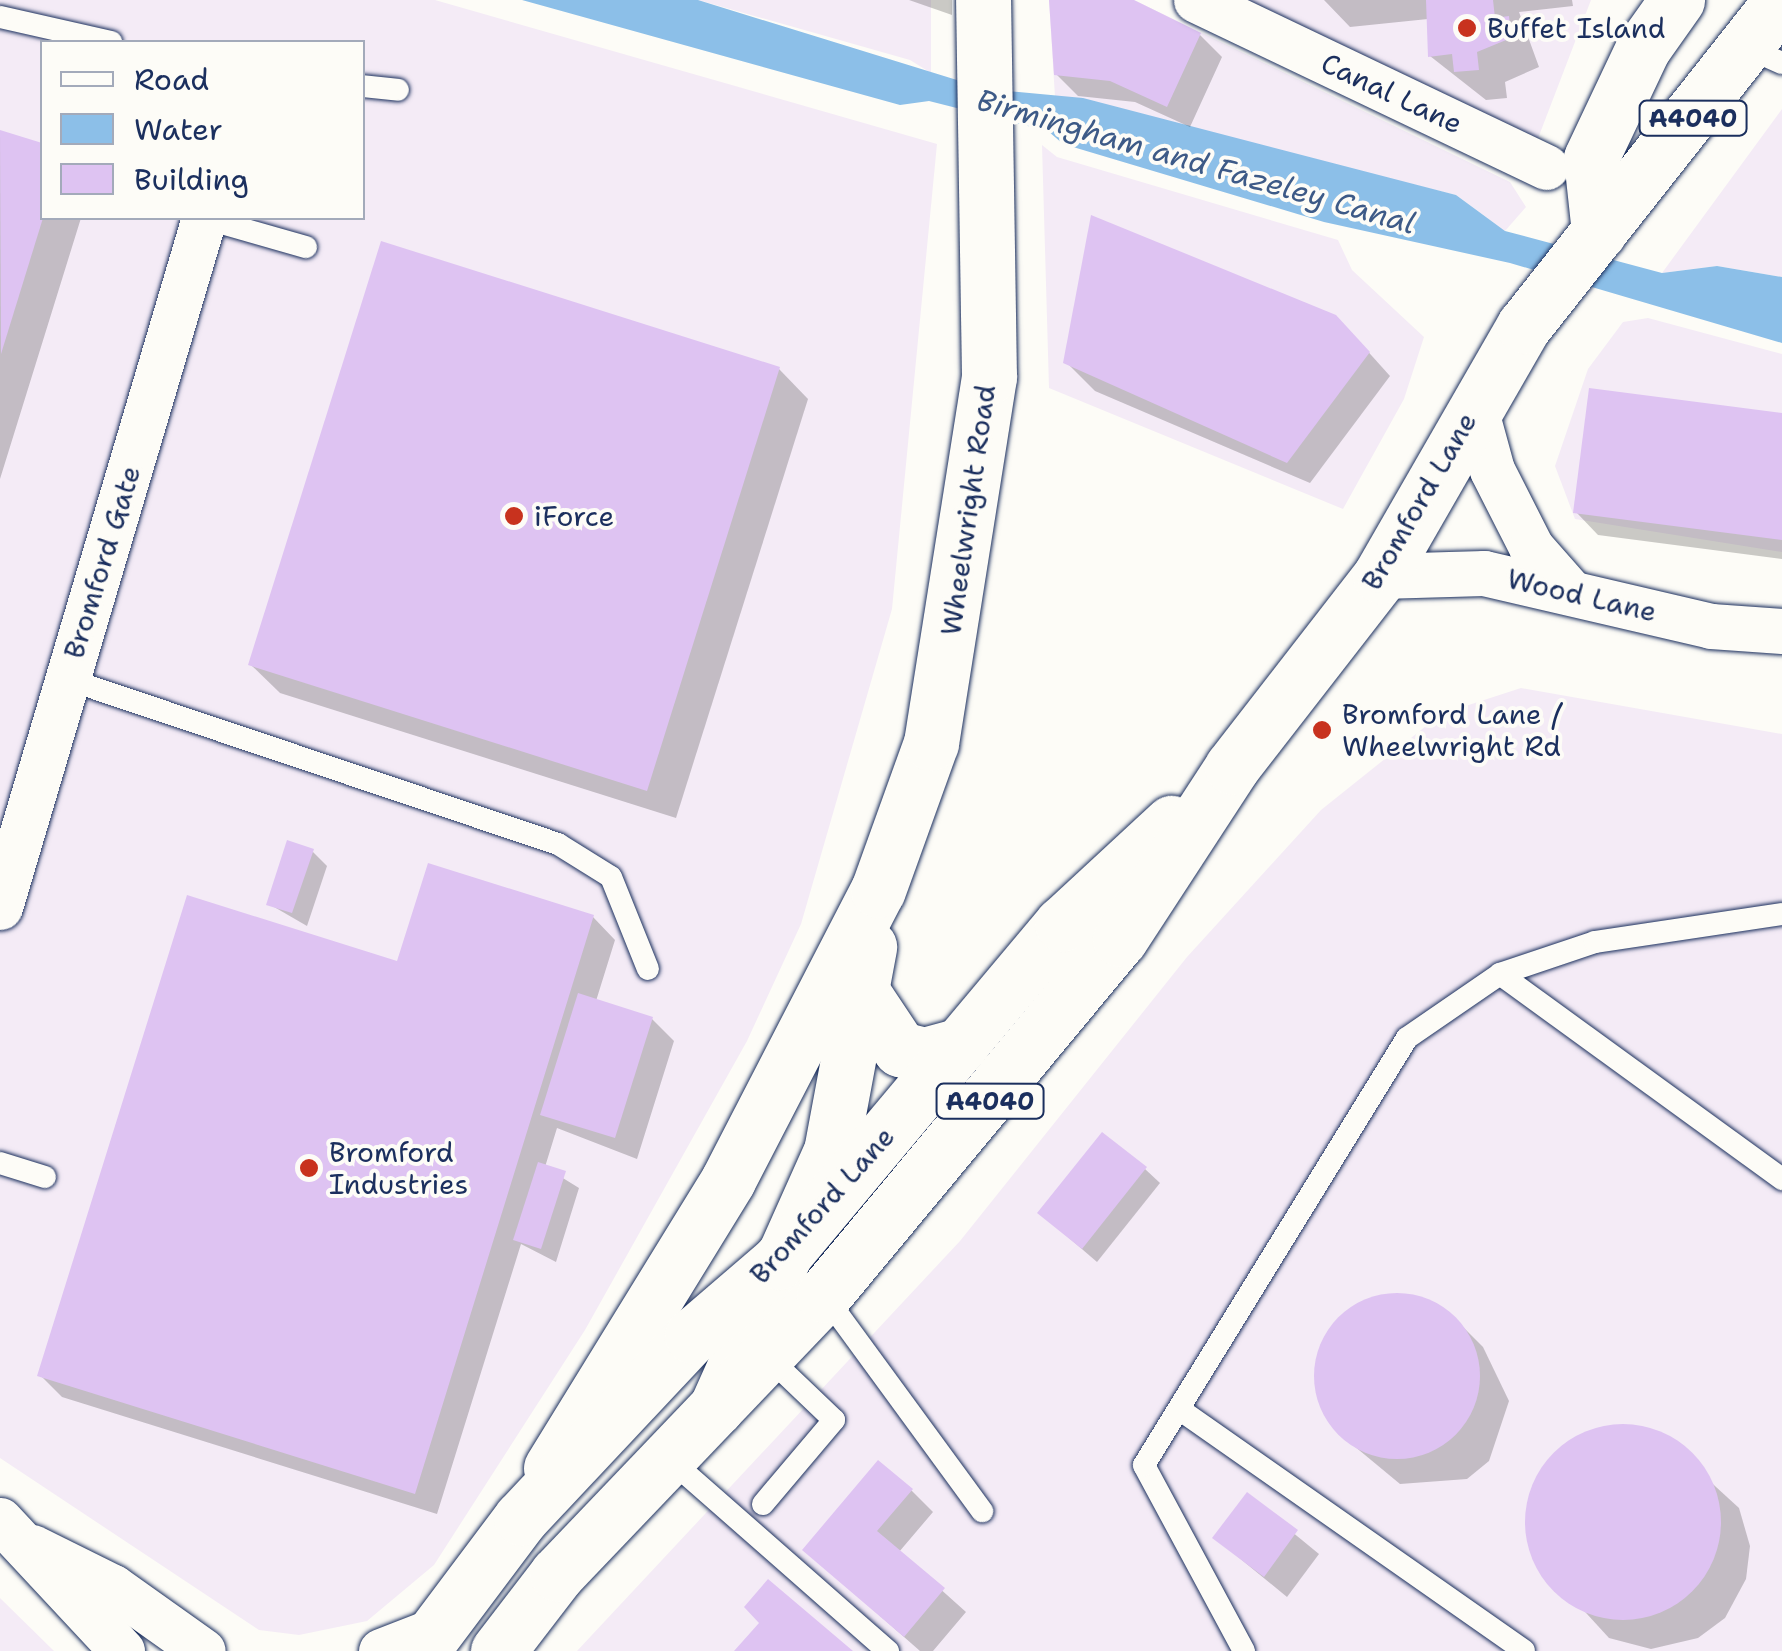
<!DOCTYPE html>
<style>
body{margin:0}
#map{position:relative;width:1782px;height:1651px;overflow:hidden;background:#fdfcf7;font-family:"Shantell Sans",sans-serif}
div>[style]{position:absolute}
.built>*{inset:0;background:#f4ebf6}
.water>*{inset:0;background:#8cbfe8}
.shadow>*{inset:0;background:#0003}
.building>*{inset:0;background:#dec3f2}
.round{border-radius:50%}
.roads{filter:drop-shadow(0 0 2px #1b2f5e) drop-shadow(0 0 2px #1b2f5e)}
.lane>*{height:22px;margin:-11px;padding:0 11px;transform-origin:11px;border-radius:11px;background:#fdfcf7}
.street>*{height:45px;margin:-22.5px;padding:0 22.5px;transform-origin:22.5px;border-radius:22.5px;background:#fdfcf7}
.secondary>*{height:55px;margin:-27.5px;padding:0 27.5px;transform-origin:27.5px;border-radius:27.5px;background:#fdfcf7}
.primary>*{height:55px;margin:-27.5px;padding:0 27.5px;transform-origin:27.5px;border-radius:27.5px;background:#fdfcf7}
.dots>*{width:28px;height:28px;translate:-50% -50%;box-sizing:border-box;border:5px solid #fdfcf7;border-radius:50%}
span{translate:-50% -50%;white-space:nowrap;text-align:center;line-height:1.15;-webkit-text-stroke:8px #fdfcf7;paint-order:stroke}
.shield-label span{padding:2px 8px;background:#fdfcf7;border:2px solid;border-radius:8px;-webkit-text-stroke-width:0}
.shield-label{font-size:25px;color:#1b2f5e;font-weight:700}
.poi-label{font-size:28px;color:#1b2f5e}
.left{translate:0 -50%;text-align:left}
.street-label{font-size:28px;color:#1b2f5e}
.water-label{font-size:30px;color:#3d5a87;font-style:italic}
.legend{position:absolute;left:40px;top:40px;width:325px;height:180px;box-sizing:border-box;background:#fdfcf7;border:2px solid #a3aaba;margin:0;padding:12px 18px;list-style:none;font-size:30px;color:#1b2f5e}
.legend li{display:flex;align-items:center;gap:20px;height:50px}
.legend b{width:50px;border:2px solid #a3aaba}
</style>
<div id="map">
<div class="built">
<div style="clip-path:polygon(evenodd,0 0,435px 0,937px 144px,892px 609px,801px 924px,747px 1041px,585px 1330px,434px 1565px,367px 1621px,299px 1635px,259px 1630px,0 1458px,0 0,42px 42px,362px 42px,362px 218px,42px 218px,42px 42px)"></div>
<div style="clip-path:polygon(698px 0,931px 0,931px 73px,910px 60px)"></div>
<div style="clip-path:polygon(1049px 0,1134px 0,1510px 182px,1526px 207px,1505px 231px,1456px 195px,1055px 97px)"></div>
<div style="clip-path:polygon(1227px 0,1591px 0,1537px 141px)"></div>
<div style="clip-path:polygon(1782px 109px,1782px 277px,1717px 266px,1662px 273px)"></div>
<div style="clip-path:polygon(1042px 145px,1057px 157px,1338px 240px,1352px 270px,1424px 337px,1404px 399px,1343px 509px,1049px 388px)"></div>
<div style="clip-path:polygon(1648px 318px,1782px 354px,1782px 552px,1575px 519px,1555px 466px,1588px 369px,1623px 322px)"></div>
<div style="clip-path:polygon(1521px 688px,1782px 734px,1782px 1651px,577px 1651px,960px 1241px,1187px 957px,1321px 810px,1441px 714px)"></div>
<div style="clip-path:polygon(0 1598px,54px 1651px,0 1651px)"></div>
</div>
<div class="water">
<div style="clip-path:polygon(522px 0,698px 0,986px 89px,1083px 98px,1456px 195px,1505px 231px,1662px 273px,1717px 266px,1782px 277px,1782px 343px,1510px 263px,1324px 222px,1063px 144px,1048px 131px,929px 101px,900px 105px)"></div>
</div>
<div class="shadow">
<div style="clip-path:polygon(909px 0,952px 0,952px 15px)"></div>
<div style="clip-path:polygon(1051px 0,1128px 0,1200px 35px,1222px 57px,1190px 127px,1135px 102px,1078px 96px,1056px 74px)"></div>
<div style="clip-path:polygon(1324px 0,1572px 0,1573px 6px,1519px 12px,1539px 67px,1505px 82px,1507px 98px,1486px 100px,1430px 56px,1428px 19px,1350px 27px)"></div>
<div style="clip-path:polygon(0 132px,42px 146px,42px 218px,81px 218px,0 479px)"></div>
<div style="clip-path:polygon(1363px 346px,1390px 376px,1310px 483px,1095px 391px,1066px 362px)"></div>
<div style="clip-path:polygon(779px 369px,808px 399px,676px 818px,280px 693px,250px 664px)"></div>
<div style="clip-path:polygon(1782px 416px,1782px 559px,1598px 535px,1576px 512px)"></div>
<div style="clip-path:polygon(312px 851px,327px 866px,307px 926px,269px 904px)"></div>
<div style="clip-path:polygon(593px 917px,615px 940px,596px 1001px,652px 1019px,674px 1041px,637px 1159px,557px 1128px,545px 1167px,579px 1188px,556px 1262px,521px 1244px,437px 1514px,62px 1397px,40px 1375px,399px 964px)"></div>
<div style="clip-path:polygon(1145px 1169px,1160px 1183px,1097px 1262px,1040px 1213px)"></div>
<div style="clip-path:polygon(1400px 1294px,1453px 1317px,1483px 1347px,1509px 1401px,1489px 1461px,1467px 1479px,1400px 1484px,1336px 1431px,1316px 1367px,1344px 1314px)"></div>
<div style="clip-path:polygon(1588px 1432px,1656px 1432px,1739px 1508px,1750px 1546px,1746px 1579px,1725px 1618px,1698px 1638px,1651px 1649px,1609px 1638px,1532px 1554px,1527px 1512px,1536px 1480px)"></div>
<div style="clip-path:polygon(911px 1490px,933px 1512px,899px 1552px,966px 1612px,933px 1651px,920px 1651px,805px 1550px)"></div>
<div style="clip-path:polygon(1247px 1495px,1319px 1554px,1287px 1597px,1215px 1538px)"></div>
</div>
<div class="building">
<div style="clip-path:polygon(1049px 0,1134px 0,1201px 33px,1167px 107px,1110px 81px,1054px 75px)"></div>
<div style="clip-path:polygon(1426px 0,1493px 0,1495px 18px,1509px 16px,1511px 38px,1477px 52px,1479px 70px,1454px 72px,1452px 54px,1428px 57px)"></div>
<div style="clip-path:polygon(0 130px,42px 143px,43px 218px,1px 354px)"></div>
<div style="clip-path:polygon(1091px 215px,1336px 315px,1370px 352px,1287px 463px,1063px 363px)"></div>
<div style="clip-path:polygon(381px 241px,780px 367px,647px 791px,248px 665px)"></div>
<div style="clip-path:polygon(1589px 388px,1782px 413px,1782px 540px,1573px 513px)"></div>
<div style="clip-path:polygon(287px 840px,314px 849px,292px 913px,266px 905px)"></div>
<div style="clip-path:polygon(428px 863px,594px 915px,415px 1494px,37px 1376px,187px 895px,397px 961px)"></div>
<div style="clip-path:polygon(578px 993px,653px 1017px,615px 1138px,540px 1115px)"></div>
<div style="clip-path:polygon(1102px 1132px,1147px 1167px,1082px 1249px,1037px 1213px)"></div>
<div style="clip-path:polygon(538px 1162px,566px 1171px,541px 1249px,513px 1240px)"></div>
<div class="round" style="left:1314px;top:1293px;width:166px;height:166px"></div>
<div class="round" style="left:1525px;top:1424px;width:196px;height:196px"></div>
<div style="clip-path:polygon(878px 1460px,913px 1489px,877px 1531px,945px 1588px,904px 1637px,802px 1550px)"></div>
<div style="clip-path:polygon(1247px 1492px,1298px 1530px,1264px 1577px,1212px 1538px)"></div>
<div style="clip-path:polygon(768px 1579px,853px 1651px,734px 1651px,759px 1623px,744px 1607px)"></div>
</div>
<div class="roads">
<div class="lane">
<div style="left:0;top:17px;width:114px;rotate:12.7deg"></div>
<div style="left:1746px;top:47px;width:39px;rotate:24deg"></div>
<div style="left:362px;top:86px;width:36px;rotate:6deg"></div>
<div style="left:204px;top:218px;width:106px;rotate:15.9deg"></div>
<div style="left:67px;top:679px;width:518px;rotate:18.57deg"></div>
<div style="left:558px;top:844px;width:62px;rotate:31.9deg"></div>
<div style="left:611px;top:877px;width:99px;rotate:68.1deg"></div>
<div style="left:1500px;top:974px;width:349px;rotate:36deg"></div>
<div style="left:0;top:1163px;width:47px;rotate:17.3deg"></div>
<div style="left:824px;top:1295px;width:268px;rotate:53.8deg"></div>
<div style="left:1179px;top:1409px;width:421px;rotate:35deg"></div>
<div style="left:668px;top:1458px;width:293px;rotate:41.3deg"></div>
<div style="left:763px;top:1504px;width:110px;rotate:-49.8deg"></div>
<div style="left:834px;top:1420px;width:94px;rotate:-136.3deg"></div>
<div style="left:1244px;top:1651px;width:211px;rotate:-118.3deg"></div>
<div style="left:1144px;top:1465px;width:501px;rotate:-58.37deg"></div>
<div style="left:1407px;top:1038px;width:113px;rotate:-34.5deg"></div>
<div style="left:1500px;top:974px;width:100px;rotate:-18.6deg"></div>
<div style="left:1595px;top:942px;width:189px;rotate:-8.5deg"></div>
</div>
<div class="street">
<div style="left:1196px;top:0;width:388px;rotate:25.5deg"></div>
<div style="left:1474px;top:404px;width:68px;rotate:74.7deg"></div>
<div style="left:1492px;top:470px;width:86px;rotate:63.1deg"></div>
<div style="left:1531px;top:547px;width:55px;rotate:48.7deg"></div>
<div style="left:1380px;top:576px;width:104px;rotate:-1.7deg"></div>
<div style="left:1484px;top:573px;width:233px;rotate:13.1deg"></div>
<div style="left:1711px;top:626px;width:71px;rotate:4deg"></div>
<div style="left:0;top:907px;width:719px;rotate:-73.51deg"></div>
<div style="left:0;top:1520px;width:179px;rotate:47deg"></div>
<div style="left:32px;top:1547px;width:90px;rotate:26.3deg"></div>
<div style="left:113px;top:1587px;width:110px;rotate:35.4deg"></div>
<div style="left:381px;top:1651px;width:58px;rotate:-21.3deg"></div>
</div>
<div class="secondary">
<div style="left:862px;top:992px;width:69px;rotate:56.3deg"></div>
<div style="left:900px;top:1049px;width:25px;rotate:14deg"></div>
<div style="left:924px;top:1055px;width:38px;rotate:-15deg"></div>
<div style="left:716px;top:1408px;width:282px;rotate:-65.9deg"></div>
<div style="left:831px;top:1151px;width:208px;rotate:-79.4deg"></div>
<div style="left:551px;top:1468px;width:338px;rotate:-58.4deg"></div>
<div style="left:728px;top:1180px;width:326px;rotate:-62.7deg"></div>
<div style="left:878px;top:890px;width:156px;rotate:-70.2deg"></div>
<div style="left:931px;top:743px;width:371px;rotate:-81deg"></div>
<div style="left:989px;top:377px;width:377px;rotate:-90.9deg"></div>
</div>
<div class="primary">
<div style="left:1599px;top:232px;width:74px;rotate:-96.2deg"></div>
<div style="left:1591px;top:158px;width:122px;rotate:-64.7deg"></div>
<div style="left:1643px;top:48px;width:59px;rotate:-54.7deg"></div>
<div style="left:421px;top:1651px;width:166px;rotate:-53.1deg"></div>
<div style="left:521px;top:1518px;width:250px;rotate:-46.8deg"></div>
<div style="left:692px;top:1336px;width:113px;rotate:-40.7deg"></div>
<div style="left:778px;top:1262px;width:441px;rotate:-50deg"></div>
<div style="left:1062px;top:924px;width:149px;rotate:-42.8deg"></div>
<div style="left:498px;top:1651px;width:97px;rotate:-52.5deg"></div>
<div style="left:557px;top:1574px;width:386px;rotate:-46.3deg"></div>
<div style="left:824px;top:1295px;width:463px;rotate:-50.3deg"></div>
<div style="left:1120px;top:939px;width:205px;rotate:-56.9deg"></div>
<div style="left:1232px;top:767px;width:242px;rotate:-52.2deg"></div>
<div style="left:1380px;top:576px;width:289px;rotate:-60.1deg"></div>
<div style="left:1524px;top:326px;width:415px;rotate:-51.7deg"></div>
</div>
</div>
<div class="dots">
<div style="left:1467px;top:28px;background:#c8321e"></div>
<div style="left:514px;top:516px;background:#c8321e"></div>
<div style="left:1322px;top:730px;background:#c8321e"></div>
<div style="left:309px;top:1168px;background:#c8321e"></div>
</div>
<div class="shield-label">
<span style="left:1693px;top:118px">A4040</span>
<span style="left:990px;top:1101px">A4040</span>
</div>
<div class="poi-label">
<span class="left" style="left:1487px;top:28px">Buffet Island</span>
<span class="left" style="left:534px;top:516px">iForce</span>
<span class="left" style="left:1342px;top:730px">Bromford Lane /<br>Wheelwright Rd</span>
<span class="left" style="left:329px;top:1168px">Bromford<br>Industries</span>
</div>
<div class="street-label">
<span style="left:1392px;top:93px;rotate:25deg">Canal Lane</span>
<span style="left:1419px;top:501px;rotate:-60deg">Bromford Lane</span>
<span style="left:968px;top:510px;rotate:-82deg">Wheelwright Road</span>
<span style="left:102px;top:562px;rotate:-73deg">Bromford Gate</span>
<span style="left:1582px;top:595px;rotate:13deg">Wood Lane</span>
<span style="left:822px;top:1205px;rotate:-48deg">Bromford Lane</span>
</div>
<div class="water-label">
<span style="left:1196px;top:162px;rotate:16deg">Birmingham and Fazeley Canal</span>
</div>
<ul class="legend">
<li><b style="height:12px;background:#fdfcf7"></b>Road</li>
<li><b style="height:28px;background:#8cbfe8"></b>Water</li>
<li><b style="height:28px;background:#dec3f2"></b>Building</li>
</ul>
</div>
